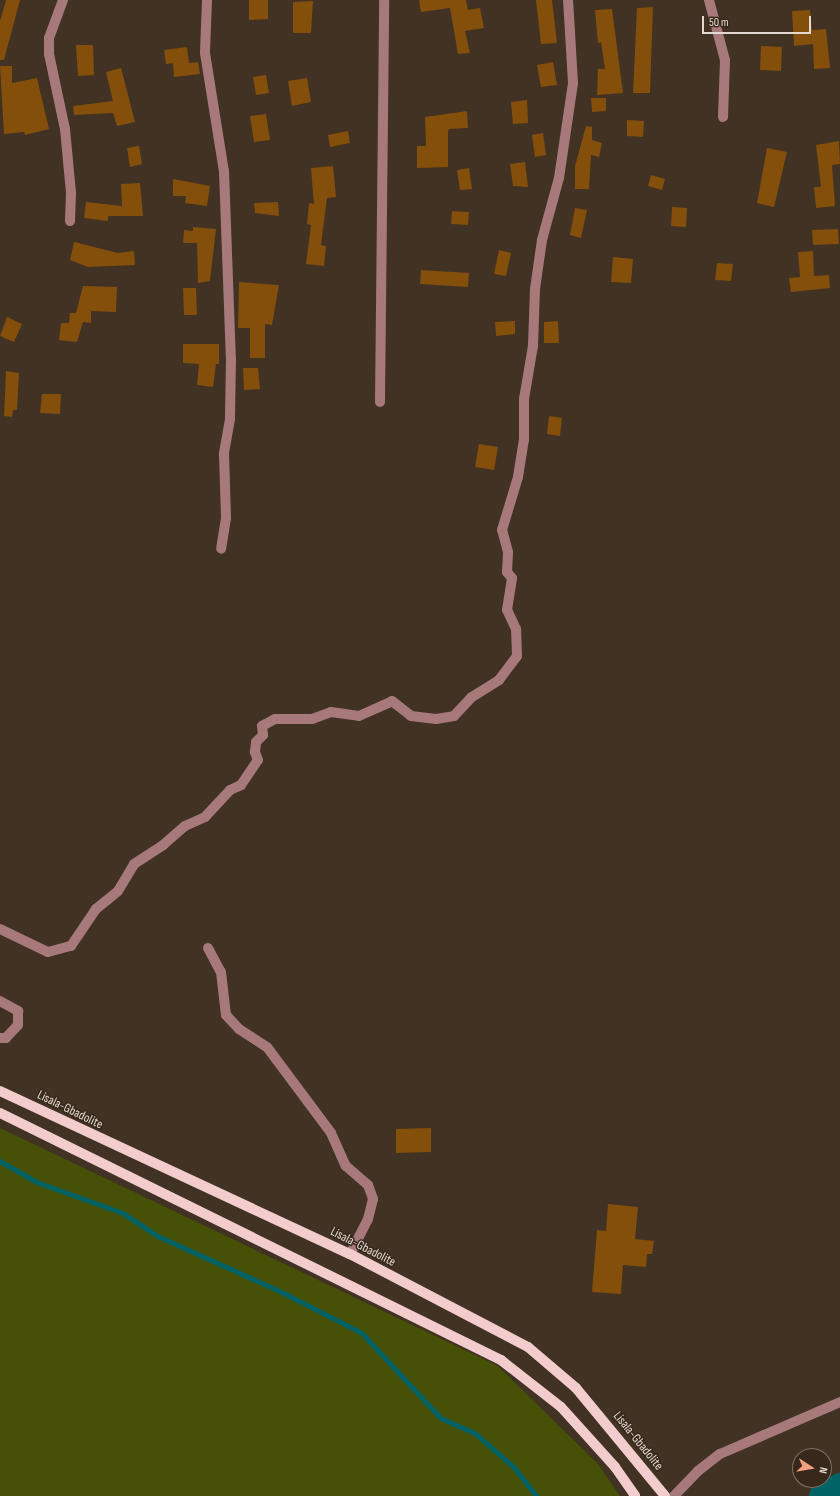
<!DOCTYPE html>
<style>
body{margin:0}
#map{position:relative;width:840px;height:1496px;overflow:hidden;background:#413224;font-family:"Sofia Sans Condensed",sans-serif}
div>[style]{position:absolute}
.green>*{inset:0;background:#465006}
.stream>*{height:4.5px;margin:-2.25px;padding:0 2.25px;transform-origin:2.25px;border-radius:2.25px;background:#016365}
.river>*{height:26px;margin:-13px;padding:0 13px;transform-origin:13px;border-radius:13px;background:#016365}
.building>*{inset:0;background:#844e0b}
.minor>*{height:10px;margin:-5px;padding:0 5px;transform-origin:5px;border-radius:5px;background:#a7797b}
.major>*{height:10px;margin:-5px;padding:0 5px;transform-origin:5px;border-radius:5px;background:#f3cccd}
span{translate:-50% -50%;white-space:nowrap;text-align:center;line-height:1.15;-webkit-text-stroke:3px #37281b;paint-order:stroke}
.street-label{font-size:13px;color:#e3d9d0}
.north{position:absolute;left:792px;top:1448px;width:40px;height:40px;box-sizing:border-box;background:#37281b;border:1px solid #7c6f63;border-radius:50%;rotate:102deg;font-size:11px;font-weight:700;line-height:16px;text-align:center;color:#e3d9d0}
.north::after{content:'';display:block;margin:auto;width:14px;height:18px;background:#f2a080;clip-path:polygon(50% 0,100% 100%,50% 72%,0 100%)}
.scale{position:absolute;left:702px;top:16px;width:109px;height:18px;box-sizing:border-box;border:2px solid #e3d9d0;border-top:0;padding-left:5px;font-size:12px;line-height:14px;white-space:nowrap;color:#e3d9d0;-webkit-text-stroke:3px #37281b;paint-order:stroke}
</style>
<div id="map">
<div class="green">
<div style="clip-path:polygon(0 1128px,498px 1366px,598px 1464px,620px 1496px,0 1496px)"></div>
</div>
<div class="stream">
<div style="left:0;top:1161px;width:43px;rotate:29.6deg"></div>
<div style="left:37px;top:1182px;width:91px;rotate:19.8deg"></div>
<div style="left:123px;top:1213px;width:42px;rotate:33.3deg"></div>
<div style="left:158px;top:1236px;width:138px;rotate:24.3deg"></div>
<div style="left:284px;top:1293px;width:88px;rotate:27.1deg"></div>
<div style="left:362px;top:1333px;width:116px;rotate:47.1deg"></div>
<div style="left:441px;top:1418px;width:37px;rotate:24deg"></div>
<div style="left:475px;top:1433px;width:52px;rotate:41.1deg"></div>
<div style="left:514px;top:1467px;width:37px;rotate:52deg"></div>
</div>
<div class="river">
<div style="left:822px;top:1496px;width:21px;rotate:-29deg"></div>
</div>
<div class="building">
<div style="clip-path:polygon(6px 0,20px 0,4px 60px,0 60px,0 21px)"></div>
<div style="clip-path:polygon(249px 0,268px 0,268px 19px,249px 20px)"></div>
<div style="clip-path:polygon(419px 0,466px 0,468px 10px,480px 8px,484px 28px,465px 31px,470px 53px,458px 54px,450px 8px,421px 12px)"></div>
<div style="clip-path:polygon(536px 0,552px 0,557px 43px,541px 44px)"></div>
<div style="clip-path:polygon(313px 1px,311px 33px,293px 33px,293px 2px)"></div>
<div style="clip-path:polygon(653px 7px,650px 93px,633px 93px,637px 8px)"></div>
<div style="clip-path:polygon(612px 9px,623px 93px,597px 95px,598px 69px,605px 69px,601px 42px,598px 43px,595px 10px)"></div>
<div style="clip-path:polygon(810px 10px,812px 30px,826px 29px,830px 68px,814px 69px,813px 44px,794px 46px,792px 11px)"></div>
<div style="clip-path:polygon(76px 45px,93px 45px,94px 75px,78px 76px)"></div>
<div style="clip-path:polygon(761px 46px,782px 47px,781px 71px,760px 70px)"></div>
<div style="clip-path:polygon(187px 47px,189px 63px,198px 62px,200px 74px,174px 77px,173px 63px,166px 64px,164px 50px)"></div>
<div style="clip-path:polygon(553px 62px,557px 85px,541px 87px,537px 65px)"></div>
<div style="clip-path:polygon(0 66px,12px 66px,12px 83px,37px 78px,49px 129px,25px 135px,24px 132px,4px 134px)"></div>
<div style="clip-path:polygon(121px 68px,135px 122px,117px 126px,113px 113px,74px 115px,73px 106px,113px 101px,106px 72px)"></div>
<div style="clip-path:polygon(266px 75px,269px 93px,256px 95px,253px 77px)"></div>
<div style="clip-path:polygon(307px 78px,311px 102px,292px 106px,288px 81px)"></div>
<div style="clip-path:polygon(591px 98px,606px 98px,606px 111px,592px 112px)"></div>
<div style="clip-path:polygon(527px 100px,528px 123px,513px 124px,511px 102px)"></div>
<div style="clip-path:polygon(467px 111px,468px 128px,449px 129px,448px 132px,448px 167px,417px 168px,417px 146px,426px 146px,425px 117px)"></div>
<div style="clip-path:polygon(266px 114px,270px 140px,254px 142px,250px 116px)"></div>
<div style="clip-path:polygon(627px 120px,644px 121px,643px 137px,627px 136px)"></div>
<div style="clip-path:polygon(586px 126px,592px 127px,592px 140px,602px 143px,599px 157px,591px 155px,589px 189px,575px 189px,575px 166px)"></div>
<div style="clip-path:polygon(348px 131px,350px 143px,330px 147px,328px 135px)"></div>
<div style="clip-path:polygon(543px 133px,546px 155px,535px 157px,532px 135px)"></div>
<div style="clip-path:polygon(839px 141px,840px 164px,832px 165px,835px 206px,816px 208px,814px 187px,821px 187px,816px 145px)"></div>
<div style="clip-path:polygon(139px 146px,142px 164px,130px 167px,127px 148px)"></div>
<div style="clip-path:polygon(767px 148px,787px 152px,774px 207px,757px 203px)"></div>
<div style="clip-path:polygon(525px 162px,528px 187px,513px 186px,510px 164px)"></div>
<div style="clip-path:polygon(333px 166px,336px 197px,327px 198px,321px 245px,326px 246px,324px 266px,306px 264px,311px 225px,307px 224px,309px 203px,314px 204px,311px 168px)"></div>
<div style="clip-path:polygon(469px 168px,472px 189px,460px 190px,457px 170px)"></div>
<div style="clip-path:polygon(651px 175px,665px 179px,662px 190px,648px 186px)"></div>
<div style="clip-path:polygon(173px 179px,210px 186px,207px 206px,185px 203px,186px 196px,173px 196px)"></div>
<div style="clip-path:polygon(140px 183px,143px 216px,108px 216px,108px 221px,84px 218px,86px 202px,122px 206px,121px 184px)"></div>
<div style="clip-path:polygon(278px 202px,279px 216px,255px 213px,254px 203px)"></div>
<div style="clip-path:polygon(672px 207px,687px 208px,686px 227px,671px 226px)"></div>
<div style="clip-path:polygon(575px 208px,587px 210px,581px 238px,570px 235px)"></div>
<div style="clip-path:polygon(452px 211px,469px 212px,468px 225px,451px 224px)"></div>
<div style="clip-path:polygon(193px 227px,216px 229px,210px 281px,198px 283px,197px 243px,183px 243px,184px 230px,193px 231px)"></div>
<div style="clip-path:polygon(838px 229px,839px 244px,813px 245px,812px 230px)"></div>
<div style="clip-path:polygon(74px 242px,118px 253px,134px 251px,135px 265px,88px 267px,70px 260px)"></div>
<div style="clip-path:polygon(499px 250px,511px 253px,506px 276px,494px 274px)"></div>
<div style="clip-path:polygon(813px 251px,814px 276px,829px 275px,830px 288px,791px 292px,789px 278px,800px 277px,798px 252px)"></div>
<div style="clip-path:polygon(613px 257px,633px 259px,631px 283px,611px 282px)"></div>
<div style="clip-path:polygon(717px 263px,733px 264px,731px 281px,715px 280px)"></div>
<div style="clip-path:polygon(421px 270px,469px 273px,468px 287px,420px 284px)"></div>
<div style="clip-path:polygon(239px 282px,279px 285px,272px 325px,265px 324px,265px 358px,250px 358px,250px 328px,238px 328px)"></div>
<div style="clip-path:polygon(83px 286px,117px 287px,116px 312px,91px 311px,91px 323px,83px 322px,77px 342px,59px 340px,61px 323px,69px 323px,70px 313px,76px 313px)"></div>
<div style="clip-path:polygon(183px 288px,196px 288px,197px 315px,184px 315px)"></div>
<div style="clip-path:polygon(7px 317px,22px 324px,14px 342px,0 336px)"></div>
<div style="clip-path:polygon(515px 321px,515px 334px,496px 336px,495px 322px)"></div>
<div style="clip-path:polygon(558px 321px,559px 343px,544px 343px,544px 322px)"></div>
<div style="clip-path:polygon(183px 344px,219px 344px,219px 364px,216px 364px,213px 387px,197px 385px,199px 364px,183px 363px)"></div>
<div style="clip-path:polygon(243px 368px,258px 368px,260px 389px,244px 390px)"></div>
<div style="clip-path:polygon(6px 371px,19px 373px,17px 410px,13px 410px,12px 417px,4px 416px)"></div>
<div style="clip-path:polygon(42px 394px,61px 394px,60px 414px,40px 413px)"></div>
<div style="clip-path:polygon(549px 416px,562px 418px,560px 436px,547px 434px)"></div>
<div style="clip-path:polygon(479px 444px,498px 447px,494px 470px,475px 467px)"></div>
<div style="clip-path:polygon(431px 1128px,431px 1152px,396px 1153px,396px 1129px)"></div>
<div style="clip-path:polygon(608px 1204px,638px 1207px,635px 1239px,654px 1241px,652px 1254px,647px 1254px,646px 1267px,623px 1265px,621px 1294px,592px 1292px,597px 1230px,606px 1231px)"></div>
</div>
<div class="minor">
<div style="left:63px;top:0;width:40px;rotate:110.2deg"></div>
<div style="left:49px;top:38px;width:16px;rotate:90deg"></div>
<div style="left:49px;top:54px;width:77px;rotate:78deg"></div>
<div style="left:65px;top:129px;width:64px;rotate:84.6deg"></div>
<div style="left:71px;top:193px;width:28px;rotate:92deg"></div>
<div style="left:207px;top:0;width:53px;rotate:92.2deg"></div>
<div style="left:205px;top:53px;width:120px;rotate:80.9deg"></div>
<div style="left:224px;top:171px;width:188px;rotate:87.9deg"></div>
<div style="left:231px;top:359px;width:60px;rotate:91deg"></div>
<div style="left:230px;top:419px;width:36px;rotate:100deg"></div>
<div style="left:224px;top:454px;width:64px;rotate:88.2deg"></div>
<div style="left:226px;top:518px;width:31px;rotate:99deg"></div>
<div style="left:709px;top:0;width:62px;rotate:75.1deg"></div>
<div style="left:725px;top:60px;width:57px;rotate:92deg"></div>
<div style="left:380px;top:402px;width:402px;rotate:-89.4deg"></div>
<div style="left:0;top:929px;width:53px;rotate:25.6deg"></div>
<div style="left:48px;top:952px;width:24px;rotate:-15deg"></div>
<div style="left:71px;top:946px;width:45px;rotate:-56deg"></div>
<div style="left:96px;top:909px;width:28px;rotate:-39deg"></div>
<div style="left:118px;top:891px;width:31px;rotate:-59deg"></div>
<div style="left:134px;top:864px;width:35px;rotate:-33deg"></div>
<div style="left:163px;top:845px;width:29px;rotate:-41deg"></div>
<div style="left:185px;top:826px;width:22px;rotate:-24deg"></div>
<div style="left:205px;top:817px;width:37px;rotate:-47deg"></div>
<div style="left:230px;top:790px;width:12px;rotate:-24deg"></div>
<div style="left:241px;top:785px;width:30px;rotate:-56deg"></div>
<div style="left:258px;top:760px;width:9px;rotate:-111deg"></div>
<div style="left:255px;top:752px;width:10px;rotate:-84deg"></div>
<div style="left:256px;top:742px;width:10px;rotate:-45deg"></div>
<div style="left:263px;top:735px;width:9px;rotate:-96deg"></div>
<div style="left:262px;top:726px;width:15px;rotate:-28deg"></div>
<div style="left:275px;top:719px;width:37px"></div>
<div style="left:312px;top:719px;width:20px;rotate:-20deg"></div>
<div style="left:331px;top:712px;width:28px;rotate:8deg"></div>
<div style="left:359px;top:716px;width:36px;rotate:-24deg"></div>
<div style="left:392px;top:701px;width:24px;rotate:38deg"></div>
<div style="left:411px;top:716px;width:25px;rotate:7deg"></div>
<div style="left:436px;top:719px;width:18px;rotate:-9deg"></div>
<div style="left:454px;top:716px;width:26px;rotate:-47deg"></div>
<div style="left:472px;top:697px;width:32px;rotate:-32deg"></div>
<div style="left:499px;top:680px;width:30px;rotate:-53deg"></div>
<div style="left:517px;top:656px;width:27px;rotate:-92deg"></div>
<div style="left:516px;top:629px;width:21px;rotate:-115deg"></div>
<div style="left:507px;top:610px;width:32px;rotate:-81deg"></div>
<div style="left:512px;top:578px;width:8px;rotate:-130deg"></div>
<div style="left:507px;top:572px;width:20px;rotate:-87deg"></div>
<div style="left:508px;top:552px;width:23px;rotate:-105deg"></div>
<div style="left:502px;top:530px;width:55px;rotate:-73.2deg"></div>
<div style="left:518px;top:477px;width:37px;rotate:-81deg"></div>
<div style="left:524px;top:440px;width:41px;rotate:-90deg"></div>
<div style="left:524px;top:399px;width:54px;rotate:-80.4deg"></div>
<div style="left:533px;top:346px;width:57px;rotate:-88deg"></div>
<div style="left:535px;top:289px;width:49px;rotate:-81.9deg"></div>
<div style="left:542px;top:240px;width:64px;rotate:-74.7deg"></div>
<div style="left:559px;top:178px;width:96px;rotate:-81.6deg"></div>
<div style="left:573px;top:83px;width:83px;rotate:-93.4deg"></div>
<div style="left:208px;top:948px;width:27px;rotate:62deg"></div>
<div style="left:221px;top:972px;width:43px;rotate:83.4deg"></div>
<div style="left:226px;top:1015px;width:19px;rotate:47deg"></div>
<div style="left:239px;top:1029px;width:33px;rotate:33deg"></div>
<div style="left:267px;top:1047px;width:107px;rotate:53.3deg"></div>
<div style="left:331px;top:1133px;width:36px;rotate:66deg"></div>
<div style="left:346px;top:1166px;width:29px;rotate:41deg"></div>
<div style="left:368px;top:1185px;width:15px;rotate:70deg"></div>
<div style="left:373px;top:1199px;width:21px;rotate:104deg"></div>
<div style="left:368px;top:1219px;width:39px;rotate:117deg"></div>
<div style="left:0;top:1001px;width:21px;rotate:29deg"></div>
<div style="left:18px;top:1011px;width:14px;rotate:90deg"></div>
<div style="left:18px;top:1025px;width:18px;rotate:133deg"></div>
<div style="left:6px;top:1038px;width:6px;rotate:180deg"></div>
<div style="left:674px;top:1496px;width:35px;rotate:-46deg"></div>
<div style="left:698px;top:1471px;width:28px;rotate:-38deg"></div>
<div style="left:720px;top:1454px;width:131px;rotate:-23.4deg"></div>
</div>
<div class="major">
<div style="left:0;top:1091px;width:386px;rotate:25deg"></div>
<div style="left:350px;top:1254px;width:201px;rotate:27.6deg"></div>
<div style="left:528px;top:1347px;width:63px;rotate:40.5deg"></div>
<div style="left:576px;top:1388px;width:140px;rotate:50.5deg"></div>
<div style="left:0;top:1113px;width:559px;rotate:26.24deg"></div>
<div style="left:501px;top:1360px;width:76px;rotate:38.1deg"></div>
<div style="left:561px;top:1407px;width:81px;rotate:48deg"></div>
<div style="left:615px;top:1467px;width:35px;rotate:55deg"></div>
</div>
<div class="street-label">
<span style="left:70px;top:1110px;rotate:26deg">Lisala-Gbadolite</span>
<span style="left:363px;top:1247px;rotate:27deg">Lisala-Gbadolite</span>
<span style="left:638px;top:1441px;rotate:51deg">Lisala-Gbadolite</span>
</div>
<div class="north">N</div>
<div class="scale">50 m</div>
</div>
